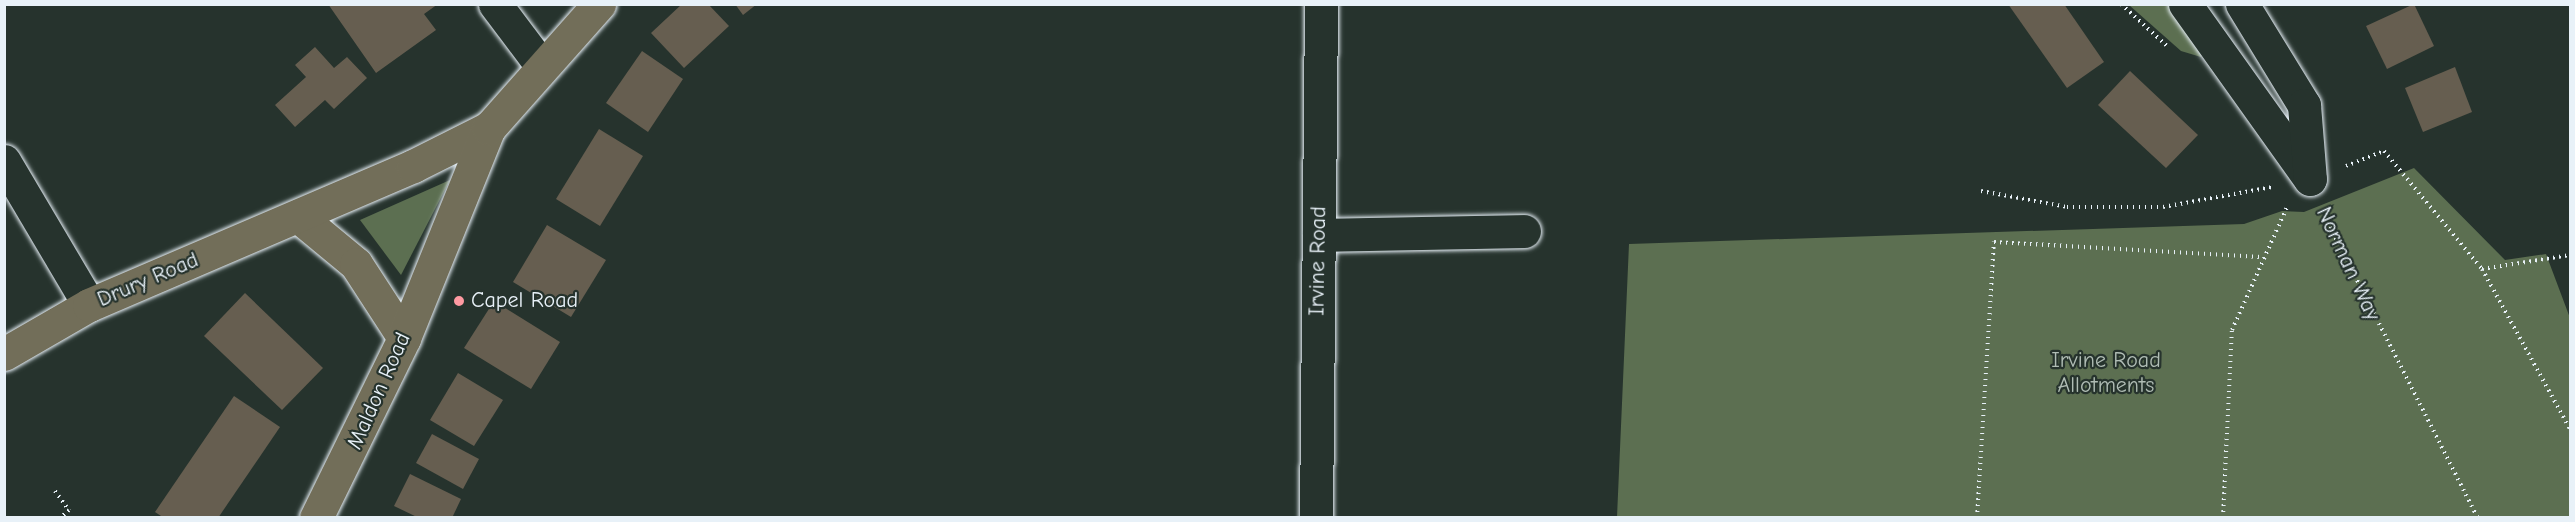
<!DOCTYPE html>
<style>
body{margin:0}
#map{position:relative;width:2575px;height:522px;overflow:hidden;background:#26332d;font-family:"Comic Neue",sans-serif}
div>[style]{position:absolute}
.green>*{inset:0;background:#5c6f51}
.building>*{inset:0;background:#665e50}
.path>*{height:4px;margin-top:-2px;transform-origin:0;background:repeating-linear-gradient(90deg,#e8f1f8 0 1.5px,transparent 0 6px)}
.roads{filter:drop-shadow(0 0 2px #e8f1f8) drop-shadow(0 0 2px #e8f1f8)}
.minor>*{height:33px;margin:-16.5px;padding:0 16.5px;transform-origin:16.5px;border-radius:16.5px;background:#26332d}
.major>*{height:33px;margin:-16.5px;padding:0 16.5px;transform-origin:16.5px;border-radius:16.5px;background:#726e59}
.dots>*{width:16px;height:16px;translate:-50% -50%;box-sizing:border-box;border:3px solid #26332d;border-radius:50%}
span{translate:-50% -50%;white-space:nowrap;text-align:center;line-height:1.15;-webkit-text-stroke:4.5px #26332d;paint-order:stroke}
.street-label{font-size:22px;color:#e8f1f8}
.poi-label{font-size:22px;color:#e8f1f8}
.left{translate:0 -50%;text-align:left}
.park-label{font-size:22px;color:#b0bdb5}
.frame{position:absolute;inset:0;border:6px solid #e8f1f8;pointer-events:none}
</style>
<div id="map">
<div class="green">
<div style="clip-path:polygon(2129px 5px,2171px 5px,2203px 51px,2201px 57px,2181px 51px)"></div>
<div style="clip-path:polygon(2414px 168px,2505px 260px,2546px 254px,2570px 318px,2570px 517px,1617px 517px,1629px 244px,2244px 224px,2282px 211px,2304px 212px)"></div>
<div style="clip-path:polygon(450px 180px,401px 275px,360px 220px)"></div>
</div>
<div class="building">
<div style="clip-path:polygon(328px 4px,438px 4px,424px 14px,436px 30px,376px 73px)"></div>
<div style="clip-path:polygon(682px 4px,708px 4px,729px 26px,684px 68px,651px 33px)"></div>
<div style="clip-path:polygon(735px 4px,757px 4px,743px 15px)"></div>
<div style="clip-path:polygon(2008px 4px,2064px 4px,2104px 62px,2067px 88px)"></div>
<div style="clip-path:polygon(2414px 4px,2434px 46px,2387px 69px,2366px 26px)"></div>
<div style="clip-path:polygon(315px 47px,334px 68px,347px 57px,367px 78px,334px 109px,325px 100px,295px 127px,275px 105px,306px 77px,295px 65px)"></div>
<div style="clip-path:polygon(642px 51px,683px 79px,648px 132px,606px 103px)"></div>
<div style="clip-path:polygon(2455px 67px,2472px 112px,2423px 132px,2405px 88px)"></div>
<div style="clip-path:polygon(2130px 71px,2198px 135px,2166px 168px,2098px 105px)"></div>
<div style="clip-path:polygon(599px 129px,643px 156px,600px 226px,556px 199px)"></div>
<div style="clip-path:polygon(547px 225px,606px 260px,571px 317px,513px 282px)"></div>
<div style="clip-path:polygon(245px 293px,323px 368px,282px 410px,204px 336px)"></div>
<div style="clip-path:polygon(494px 301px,560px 342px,531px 389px,464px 348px)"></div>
<div style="clip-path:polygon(458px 373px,503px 400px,474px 446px,430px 420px)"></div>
<div style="clip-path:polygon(234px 396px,280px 427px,218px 518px,164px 518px,155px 512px)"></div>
<div style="clip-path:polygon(432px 434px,479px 459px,463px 489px,416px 463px)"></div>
<div style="clip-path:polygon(410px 474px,461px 499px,452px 518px,419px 518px,394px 506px)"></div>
</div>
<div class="path">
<div style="left:2121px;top:4px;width:62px;rotate:42.4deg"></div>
<div style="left:2346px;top:166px;width:41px;rotate:-21.5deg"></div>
<div style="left:2384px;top:151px;width:153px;rotate:50.3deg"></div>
<div style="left:2482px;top:269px;width:183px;rotate:61.2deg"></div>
<div style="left:1981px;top:191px;width:87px;rotate:10.5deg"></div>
<div style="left:2067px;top:207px;width:96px"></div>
<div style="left:2163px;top:207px;width:111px;rotate:-10.4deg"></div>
<div style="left:2322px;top:211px;width:344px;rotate:63.1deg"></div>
<div style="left:2482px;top:269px;width:89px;rotate:-9deg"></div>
<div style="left:55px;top:491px;width:24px;rotate:54deg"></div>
<div style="left:69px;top:510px;width:12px;rotate:138deg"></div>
<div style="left:1977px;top:518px;width:277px;rotate:-86.5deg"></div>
<div style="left:1994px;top:242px;width:268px;rotate:3.2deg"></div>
<div style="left:2223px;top:518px;width:188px;rotate:-87.3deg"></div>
<div style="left:2232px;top:330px;width:137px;rotate:-65.9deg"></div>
</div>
<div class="roads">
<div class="minor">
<div style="left:495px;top:4px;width:76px;rotate:53deg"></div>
<div style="left:2185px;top:4px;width:215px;rotate:54.5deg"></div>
<div style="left:2242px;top:4px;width:119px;rotate:58.5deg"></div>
<div style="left:2304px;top:105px;width:74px;rotate:85.4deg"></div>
<div style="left:4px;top:161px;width:167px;rotate:59.4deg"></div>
<div style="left:1319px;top:235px;width:205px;rotate:-1.1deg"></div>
<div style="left:1316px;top:518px;width:514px;rotate:-89.44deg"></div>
</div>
<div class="major">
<div style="left:298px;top:216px;width:75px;rotate:39.6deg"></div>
<div style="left:356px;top:264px;width:88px;rotate:57deg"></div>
<div style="left:4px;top:354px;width:98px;rotate:-30deg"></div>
<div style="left:89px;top:305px;width:353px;rotate:-23.2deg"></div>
<div style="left:413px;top:166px;width:85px;rotate:-26.6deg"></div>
<div style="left:316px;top:518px;width:200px;rotate:-63.9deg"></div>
<div style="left:404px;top:338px;width:227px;rotate:-68deg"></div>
<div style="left:489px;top:128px;width:166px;rotate:-48.4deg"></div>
</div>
</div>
<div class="dots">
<div style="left:459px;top:301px;background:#ff9aa2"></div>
</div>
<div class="street-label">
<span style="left:1318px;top:261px;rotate:-89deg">Irvine Road</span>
<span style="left:2348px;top:264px;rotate:65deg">Norman Way</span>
<span style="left:148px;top:280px;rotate:-23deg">Drury Road</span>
<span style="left:379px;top:391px;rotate:-66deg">Maldon Road</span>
</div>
<div class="poi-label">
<span class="left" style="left:471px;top:301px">Capel Road</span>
</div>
<div class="park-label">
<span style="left:2106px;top:373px">Irvine Road<br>Allotments</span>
</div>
<div class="frame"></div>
</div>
